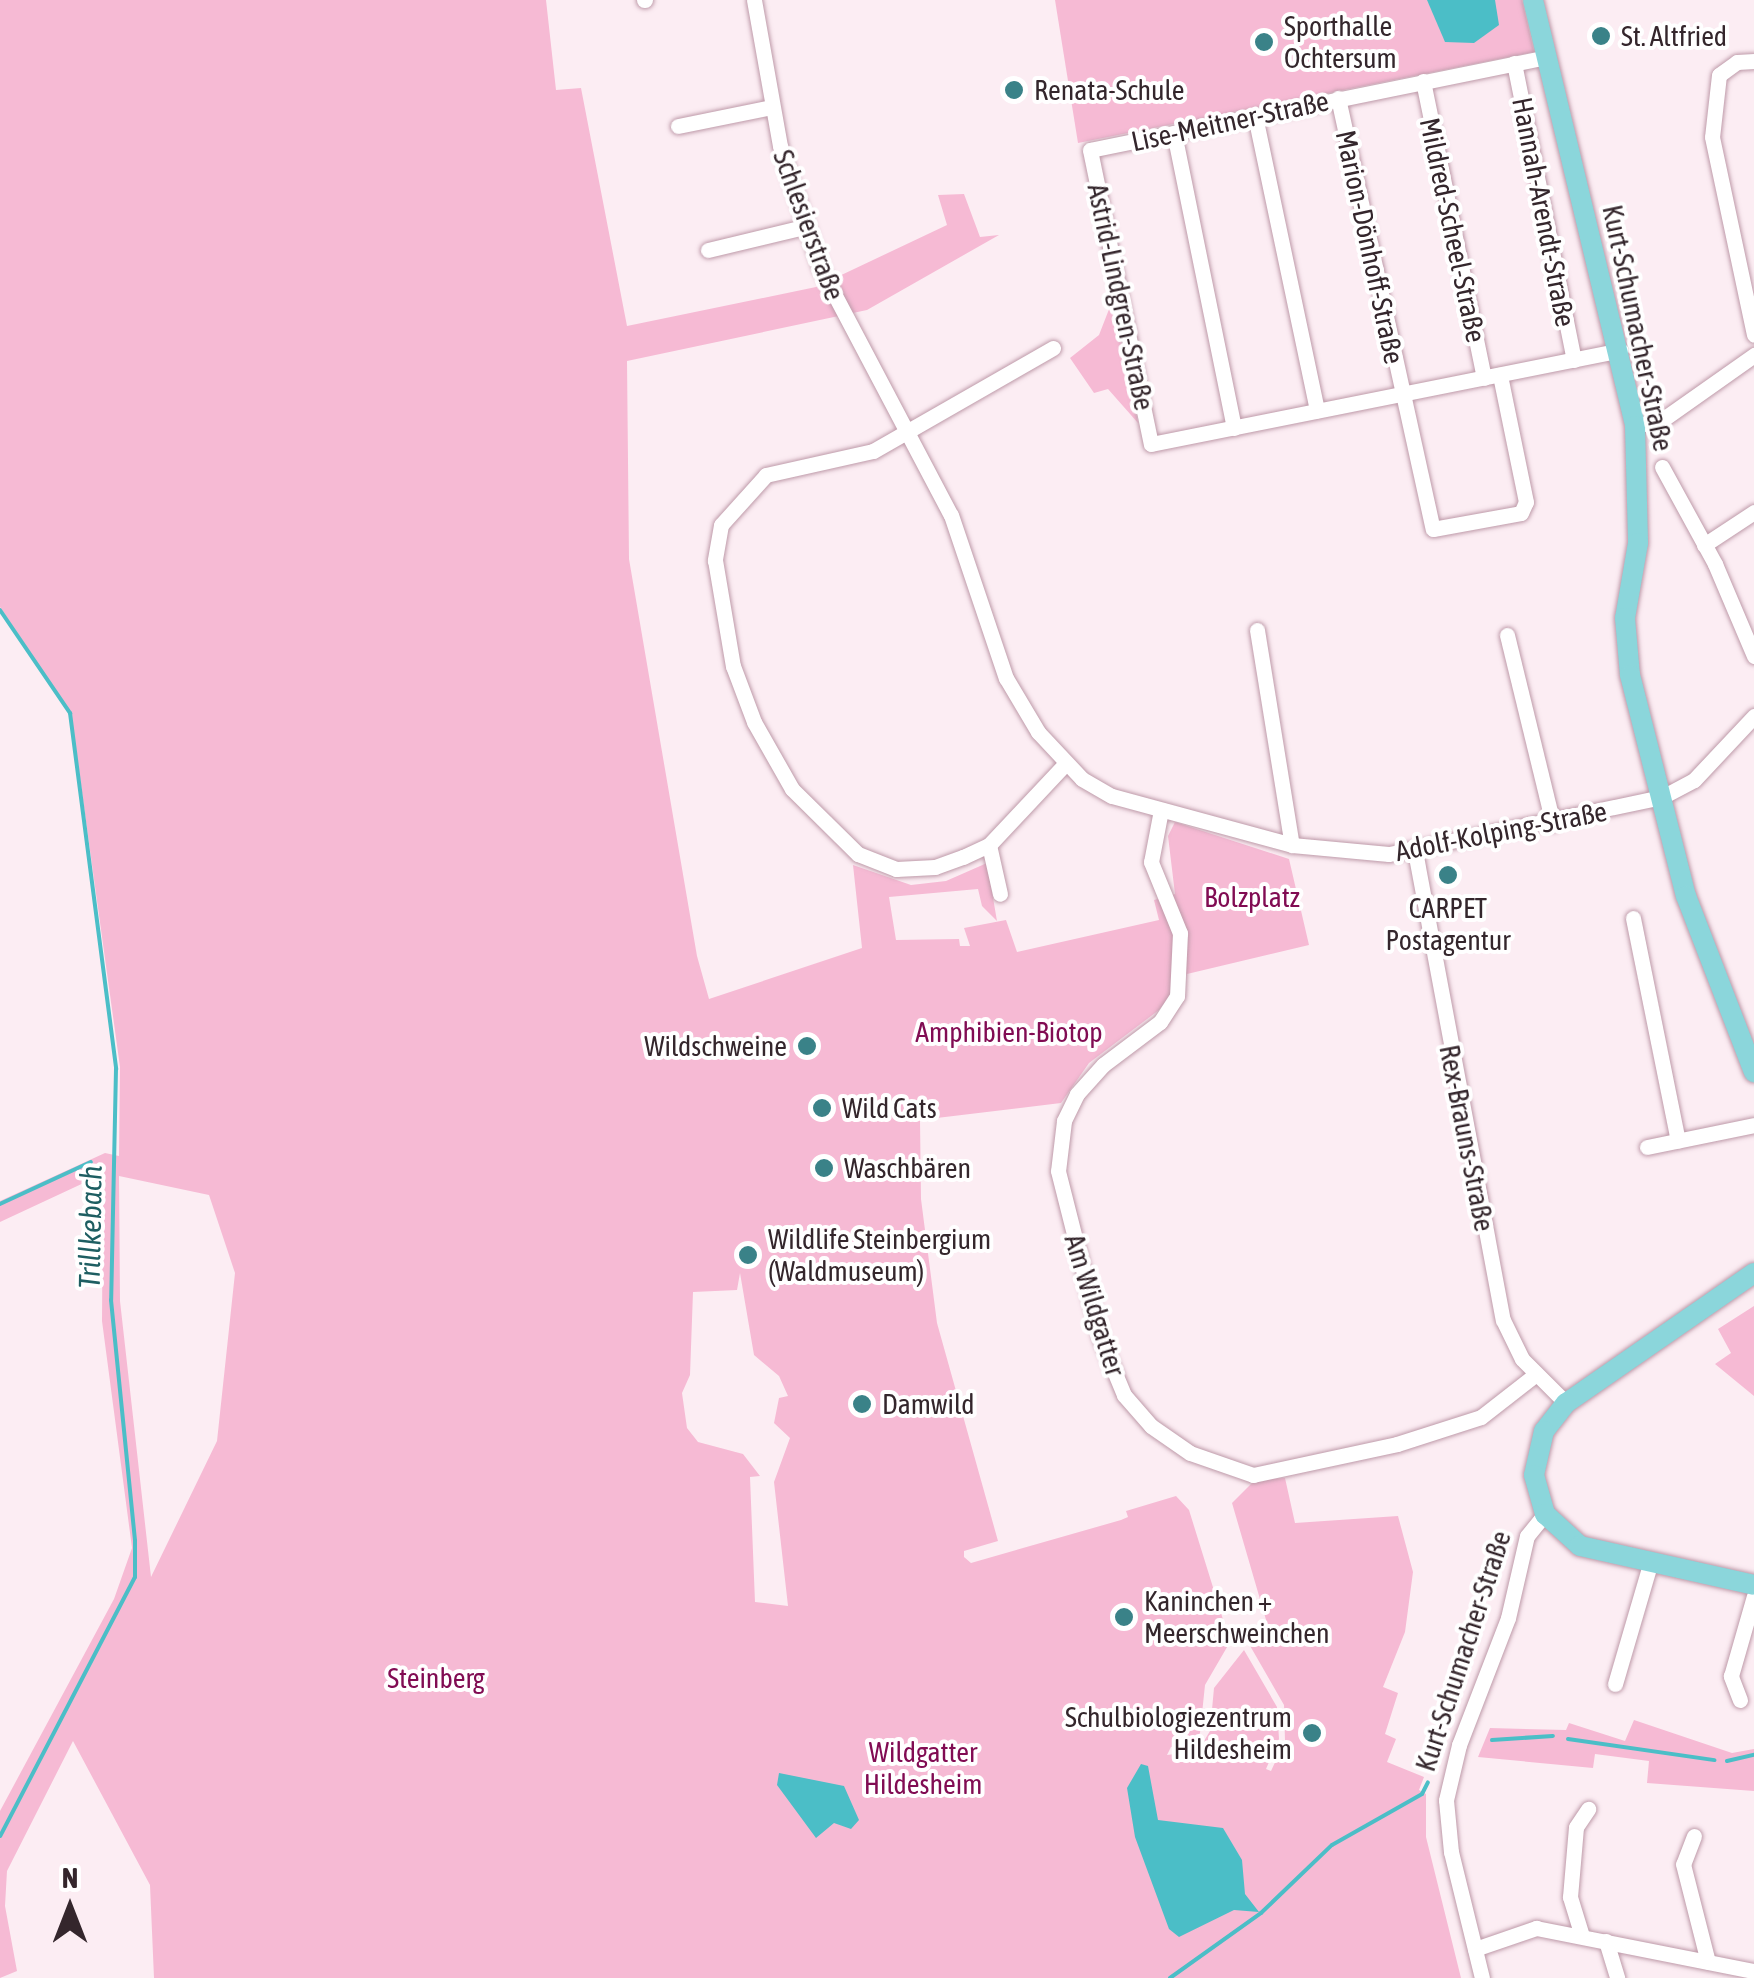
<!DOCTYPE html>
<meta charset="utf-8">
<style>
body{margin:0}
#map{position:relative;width:1754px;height:1978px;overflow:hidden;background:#fcedf3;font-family:"Asap Condensed",sans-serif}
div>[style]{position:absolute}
.green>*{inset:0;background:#f6bad4}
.water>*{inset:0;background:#4bbec7}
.stream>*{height:4px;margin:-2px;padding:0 2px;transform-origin:2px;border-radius:2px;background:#4bbec7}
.roads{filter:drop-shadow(0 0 2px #be9aa9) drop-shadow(0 0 2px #be9aa9)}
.minor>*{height:15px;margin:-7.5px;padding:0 7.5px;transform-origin:7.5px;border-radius:7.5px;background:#fff}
.major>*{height:20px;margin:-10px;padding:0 10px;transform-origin:10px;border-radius:10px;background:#8bd6db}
.dots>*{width:28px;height:28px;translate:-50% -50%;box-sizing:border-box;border:5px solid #fff;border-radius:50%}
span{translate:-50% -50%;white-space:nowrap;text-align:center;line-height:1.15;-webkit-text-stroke:8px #fff;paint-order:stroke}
.poi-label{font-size:28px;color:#34262c}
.left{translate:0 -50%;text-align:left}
.right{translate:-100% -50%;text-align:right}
.street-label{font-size:28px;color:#34262c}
.park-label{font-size:28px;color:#810c53}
.water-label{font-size:30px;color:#1e5e62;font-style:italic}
.north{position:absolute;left:20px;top:1858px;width:100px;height:100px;-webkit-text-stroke:8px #fff;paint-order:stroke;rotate:0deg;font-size:28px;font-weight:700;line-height:40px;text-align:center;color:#34262c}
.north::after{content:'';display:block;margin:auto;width:35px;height:45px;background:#34262c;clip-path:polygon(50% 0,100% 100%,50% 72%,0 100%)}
</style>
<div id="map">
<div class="green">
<div style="clip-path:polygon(evenodd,0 0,546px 0,556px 90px,581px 88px,627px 326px,816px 287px,947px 225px,938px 195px,964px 194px,980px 237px,999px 235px,867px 310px,627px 361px,629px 559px,697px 956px,709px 999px,862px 948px,853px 865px,911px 885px,946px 881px,987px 863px,997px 921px,982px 906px,978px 889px,889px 897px,896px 940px,959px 939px,960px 946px,970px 946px,964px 928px,1006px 920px,1017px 952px,1159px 920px,1154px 900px,1175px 894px,1168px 836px,1175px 822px,1289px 859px,1309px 945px,1187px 974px,1159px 1010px,1089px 1063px,1061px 1103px,920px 1120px,921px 1199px,937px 1323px,998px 1541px,964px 1551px,964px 1557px,971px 1563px,1121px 1520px,1128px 1517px,1126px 1511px,1176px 1496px,1189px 1510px,1230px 1642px,1205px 1685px,1200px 1733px,1192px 1745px,1171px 1747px,1167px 1755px,1198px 1751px,1210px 1731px,1214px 1688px,1244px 1650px,1277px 1707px,1279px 1739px,1266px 1769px,1271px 1771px,1285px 1741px,1284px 1705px,1249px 1644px,1271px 1637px,1232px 1503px,1255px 1480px,1285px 1478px,1295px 1523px,1398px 1516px,1413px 1572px,1405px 1632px,1383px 1687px,1398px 1693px,1385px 1734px,1396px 1739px,1387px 1762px,1424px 1777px,1419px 1790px,1426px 1794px,1426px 1837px,1461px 1978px,154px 1978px,150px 1885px,73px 1741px,7px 1871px,5px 1906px,17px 1971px,0 1978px,0 1811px,114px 1599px,132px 1548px,102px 1321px,103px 1174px,0 1222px,0 1201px,105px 1153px,119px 1156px,120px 1067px,71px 713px,0 607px,0 0,119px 1176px,209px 1195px,235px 1273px,217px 1441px,151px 1577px,120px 1301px,119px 1176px,0 0,740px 1273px,754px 1355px,779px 1376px,788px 1396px,779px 1398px,774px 1423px,790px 1438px,774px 1482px,788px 1606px,755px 1602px,750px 1477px,760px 1476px,743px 1454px,698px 1442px,687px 1428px,682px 1393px,690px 1375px,693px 1292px,737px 1290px,740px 1273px)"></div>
<div style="clip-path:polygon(1055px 0,1522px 0,1534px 52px,1078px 143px)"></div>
<div style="clip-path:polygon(1113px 299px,1138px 423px,1108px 389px,1094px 393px,1070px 358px,1099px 335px)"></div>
<div style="clip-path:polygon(1754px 1306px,1754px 1396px,1715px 1364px,1731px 1353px,1718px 1329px)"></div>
<div style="clip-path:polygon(1634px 1720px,1732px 1753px,1754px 1749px,1754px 1791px,1647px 1783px,1649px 1761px,1595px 1754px,1593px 1768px,1478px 1757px,1490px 1728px,1566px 1730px,1569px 1723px,1625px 1741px)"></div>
</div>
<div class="water">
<div style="clip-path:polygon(1427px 0,1495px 0,1499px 25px,1474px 43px,1445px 42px)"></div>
<div style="clip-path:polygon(1141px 1764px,1148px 1766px,1158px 1820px,1223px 1828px,1242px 1860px,1245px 1894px,1259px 1912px,1234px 1910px,1179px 1937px,1169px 1929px,1135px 1837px,1127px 1788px)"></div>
<div style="clip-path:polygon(779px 1773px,844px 1786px,859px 1820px,851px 1829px,834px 1823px,816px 1838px,777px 1785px)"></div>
</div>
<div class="stream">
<div style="left:0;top:610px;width:125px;rotate:55.8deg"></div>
<div style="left:70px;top:713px;width:359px;rotate:82.6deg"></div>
<div style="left:116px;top:1069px;width:231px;rotate:91.2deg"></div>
<div style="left:111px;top:1300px;width:242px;rotate:84.3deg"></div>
<div style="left:135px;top:1541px;width:36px;rotate:90deg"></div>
<div style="left:135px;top:1577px;width:292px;rotate:117.5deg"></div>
<div style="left:0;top:1204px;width:100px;rotate:-24.8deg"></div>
<div style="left:1568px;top:1739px;width:148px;rotate:8.2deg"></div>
<div style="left:1492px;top:1740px;width:61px;rotate:-3.8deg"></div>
<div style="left:1727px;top:1761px;width:28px;rotate:-13deg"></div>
<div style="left:1170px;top:1978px;width:112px;rotate:-35.5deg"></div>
<div style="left:1261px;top:1913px;width:98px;rotate:-43.8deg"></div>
<div style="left:1332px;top:1845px;width:103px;rotate:-29.5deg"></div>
<div style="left:1422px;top:1794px;width:13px;rotate:-63deg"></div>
</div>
<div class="roads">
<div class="minor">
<div style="left:644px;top:0;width:1px"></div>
<div style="left:754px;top:0;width:148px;rotate:79.9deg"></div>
<div style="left:780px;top:146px;width:127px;rotate:71.7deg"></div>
<div style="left:820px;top:267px;width:280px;rotate:62.2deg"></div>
<div style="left:951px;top:515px;width:172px;rotate:71.4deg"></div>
<div style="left:1006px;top:678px;width:63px;rotate:59.3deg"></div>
<div style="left:1038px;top:732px;width:64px;rotate:46.9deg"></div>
<div style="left:1082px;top:779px;width:34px;rotate:30deg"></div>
<div style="left:1112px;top:796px;width:187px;rotate:15.2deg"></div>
<div style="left:1292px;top:845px;width:97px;rotate:5.3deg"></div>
<div style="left:1389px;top:854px;width:279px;rotate:-11.8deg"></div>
<div style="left:1662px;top:797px;width:36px;rotate:-28deg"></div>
<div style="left:1694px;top:780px;width:88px;rotate:-46.8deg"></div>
<div style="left:1547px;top:57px;width:466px;rotate:168.5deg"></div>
<div style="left:1090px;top:150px;width:300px;rotate:78.3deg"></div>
<div style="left:1151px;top:444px;width:479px;rotate:-11.3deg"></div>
<div style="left:1754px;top:61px;width:17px;rotate:177deg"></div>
<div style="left:1737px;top:62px;width:22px;rotate:144deg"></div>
<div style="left:1719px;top:75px;width:62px;rotate:96.4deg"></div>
<div style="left:1712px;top:137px;width:202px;rotate:78deg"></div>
<div style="left:1514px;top:63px;width:303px;rotate:78.6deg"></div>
<div style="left:1423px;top:81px;width:303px;rotate:78.4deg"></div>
<div style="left:1338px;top:98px;width:441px;rotate:77.6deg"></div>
<div style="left:1433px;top:529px;width:89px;rotate:-10.3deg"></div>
<div style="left:1521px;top:513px;width:12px;rotate:-66deg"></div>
<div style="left:1526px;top:502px;width:130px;rotate:-101.6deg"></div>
<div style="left:1255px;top:116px;width:301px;rotate:78.1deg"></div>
<div style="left:678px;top:126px;width:95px;rotate:-11.5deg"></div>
<div style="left:1174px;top:133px;width:301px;rotate:78.5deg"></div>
<div style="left:708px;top:250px;width:99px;rotate:-13.5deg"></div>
<div style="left:1053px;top:348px;width:207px;rotate:150.2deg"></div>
<div style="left:873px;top:451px;width:110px;rotate:167.4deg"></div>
<div style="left:766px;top:475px;width:67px;rotate:132deg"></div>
<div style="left:721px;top:525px;width:36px;rotate:100deg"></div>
<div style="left:715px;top:560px;width:108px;rotate:80.4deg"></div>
<div style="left:733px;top:666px;width:60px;rotate:69.4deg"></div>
<div style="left:754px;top:722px;width:77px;rotate:60.4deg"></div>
<div style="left:792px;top:789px;width:93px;rotate:44.6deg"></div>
<div style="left:858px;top:854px;width:41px;rotate:21.5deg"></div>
<div style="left:896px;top:869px;width:39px;rotate:-3deg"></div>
<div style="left:935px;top:867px;width:30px;rotate:-20deg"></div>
<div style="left:963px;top:857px;width:29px;rotate:-25deg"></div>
<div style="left:989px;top:845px;width:111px;rotate:-46.8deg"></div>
<div style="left:1635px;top:426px;width:28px;rotate:-13deg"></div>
<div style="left:1662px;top:420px;width:113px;rotate:-35.2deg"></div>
<div style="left:1662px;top:467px;width:111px;rotate:61.3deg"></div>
<div style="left:1715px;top:564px;width:100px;rotate:67deg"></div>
<div style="left:1704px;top:545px;width:60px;rotate:-33.4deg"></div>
<div style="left:1257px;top:630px;width:218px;rotate:80.8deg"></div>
<div style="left:1507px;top:635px;width:194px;rotate:76.3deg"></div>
<div style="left:1161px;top:810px;width:53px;rotate:100.9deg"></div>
<div style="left:1151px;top:862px;width:77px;rotate:67.8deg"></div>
<div style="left:1180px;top:933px;width:63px;rotate:92.7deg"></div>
<div style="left:1177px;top:996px;width:31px;rotate:123deg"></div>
<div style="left:1160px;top:1022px;width:71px;rotate:143deg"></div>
<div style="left:1103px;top:1065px;width:39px;rotate:132deg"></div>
<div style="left:1077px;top:1094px;width:30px;rotate:116deg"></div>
<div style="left:1064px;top:1121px;width:50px;rotate:96.8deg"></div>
<div style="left:1058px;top:1171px;width:171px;rotate:75.8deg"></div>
<div style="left:1100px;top:1337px;width:63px;rotate:67.5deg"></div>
<div style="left:1124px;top:1395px;width:41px;rotate:48.9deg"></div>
<div style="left:1151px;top:1426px;width:47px;rotate:34.7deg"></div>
<div style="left:1190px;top:1453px;width:67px;rotate:19.2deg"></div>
<div style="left:1253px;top:1475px;width:147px;rotate:-12.1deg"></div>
<div style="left:1397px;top:1444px;width:88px;rotate:-17.8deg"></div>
<div style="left:1481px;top:1417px;width:70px;rotate:-38deg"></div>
<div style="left:989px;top:845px;width:50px;rotate:77.3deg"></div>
<div style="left:1415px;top:851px;width:477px;rotate:79.4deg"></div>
<div style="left:1503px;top:1320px;width:43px;rotate:64deg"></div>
<div style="left:1522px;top:1359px;width:62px;rotate:45deg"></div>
<div style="left:1633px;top:918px;width:227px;rotate:78.6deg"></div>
<div style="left:1647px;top:1147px;width:109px;rotate:-11.6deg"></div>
<div style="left:1615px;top:1684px;width:125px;rotate:-73.7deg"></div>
<div style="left:1740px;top:1700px;width:26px;rotate:-111deg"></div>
<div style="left:1731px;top:1676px;width:83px;rotate:-74deg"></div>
<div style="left:1694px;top:1836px;width:30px;rotate:111deg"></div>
<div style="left:1683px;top:1864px;width:101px;rotate:75.7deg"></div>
<div style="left:1582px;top:1936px;width:41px;rotate:-107.1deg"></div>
<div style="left:1570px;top:1897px;width:70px;rotate:-85.1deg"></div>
<div style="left:1576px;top:1827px;width:22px;rotate:-56deg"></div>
<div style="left:1606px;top:1941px;width:39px;rotate:73deg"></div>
<div style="left:1475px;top:1949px;width:65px;rotate:-19deg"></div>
<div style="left:1536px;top:1928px;width:222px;rotate:11.2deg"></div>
<div style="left:1482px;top:1978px;width:130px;rotate:-103.8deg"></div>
<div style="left:1451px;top:1852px;width:52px;rotate:-95.5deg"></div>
<div style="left:1446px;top:1800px;width:57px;rotate:-76.7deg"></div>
<div style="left:1459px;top:1745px;width:136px;rotate:-68.9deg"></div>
<div style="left:1508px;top:1618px;width:84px;rotate:-77deg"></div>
<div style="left:1527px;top:1536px;width:28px;rotate:-51deg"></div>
</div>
<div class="major">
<div style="left:1533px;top:0;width:438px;rotate:76.5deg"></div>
<div style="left:1635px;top:426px;width:117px;rotate:88.5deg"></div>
<div style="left:1638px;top:543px;width:76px;rotate:99.8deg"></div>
<div style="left:1625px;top:618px;width:57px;rotate:85deg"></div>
<div style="left:1630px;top:675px;width:228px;rotate:75.8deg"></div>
<div style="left:1686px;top:896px;width:189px;rotate:68.9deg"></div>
<div style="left:1754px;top:1273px;width:229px;rotate:145.3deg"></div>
<div style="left:1566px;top:1403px;width:36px;rotate:128deg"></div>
<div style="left:1544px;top:1431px;width:45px;rotate:102.8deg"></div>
<div style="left:1534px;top:1475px;width:41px;rotate:74.2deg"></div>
<div style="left:1545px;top:1514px;width:47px;rotate:42.4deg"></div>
<div style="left:1580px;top:1546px;width:178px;rotate:12.6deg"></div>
</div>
</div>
<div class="dots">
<div style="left:1601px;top:36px;background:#3a8288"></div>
<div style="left:1264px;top:42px;background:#3a8288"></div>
<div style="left:1014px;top:90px;background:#3a8288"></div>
<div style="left:1448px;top:875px;background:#3a8288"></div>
<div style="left:807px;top:1046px;background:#3a8288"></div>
<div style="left:822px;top:1108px;background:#3a8288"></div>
<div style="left:824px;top:1168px;background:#3a8288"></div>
<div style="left:748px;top:1255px;background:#3a8288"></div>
<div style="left:862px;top:1404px;background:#3a8288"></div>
<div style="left:1124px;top:1617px;background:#3a8288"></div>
<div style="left:1312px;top:1733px;background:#3a8288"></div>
</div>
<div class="poi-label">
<span class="left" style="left:1284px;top:42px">Sporthalle<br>Ochtersum</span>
<span class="left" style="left:1621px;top:36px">St. Altfried</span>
<span class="left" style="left:1034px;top:90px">Renata-Schule</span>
<span style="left:1448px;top:924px">CARPET<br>Postagentur</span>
<span class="right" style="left:787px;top:1046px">Wildschweine</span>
<span class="left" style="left:842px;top:1108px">Wild Cats</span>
<span class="left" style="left:844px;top:1168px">Waschbären</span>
<span class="left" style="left:768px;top:1255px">Wildlife Steinbergium<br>(Waldmuseum)</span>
<span class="left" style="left:882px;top:1404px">Damwild</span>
<span class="left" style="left:1144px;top:1617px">Kaninchen +<br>Meerschweinchen</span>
<span class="right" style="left:1292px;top:1733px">Schulbiologiezentrum<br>Hildesheim</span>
</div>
<div class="street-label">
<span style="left:1230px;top:121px;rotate:-12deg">Lise-Meitner-Straße</span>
<span style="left:1544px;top:212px;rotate:79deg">Hannah-Arendt-Straße</span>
<span style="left:809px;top:225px;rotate:70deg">Schlesierstraße</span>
<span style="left:1453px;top:230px;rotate:78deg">Mildred-Scheel-Straße</span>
<span style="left:1370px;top:247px;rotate:78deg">Marion-Dönhoff-Straße</span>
<span style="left:1121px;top:297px;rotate:78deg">Astrid-Lindgren-Straße</span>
<span style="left:1638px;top:328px;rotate:78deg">Kurt-Schumacher-Straße</span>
<span style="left:1501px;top:831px;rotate:-11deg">Adolf-Kolping-Straße</span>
<span style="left:1467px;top:1138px;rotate:79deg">Rex-Brauns-Straße</span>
<span style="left:1095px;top:1305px;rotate:73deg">Am Wildgatter</span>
<span style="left:1463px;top:1651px;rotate:-72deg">Kurt-Schumacher-Straße</span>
</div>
<div class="park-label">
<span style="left:1252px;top:897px">Bolzplatz</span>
<span style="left:1009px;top:1032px">Amphibien-Biotop</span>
<span style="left:436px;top:1678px">Steinberg</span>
<span style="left:923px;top:1768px">Wildgatter<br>Hildesheim</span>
</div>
<div class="water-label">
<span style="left:90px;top:1227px;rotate:-89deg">Trillkebach</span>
</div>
<div class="north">N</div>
</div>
